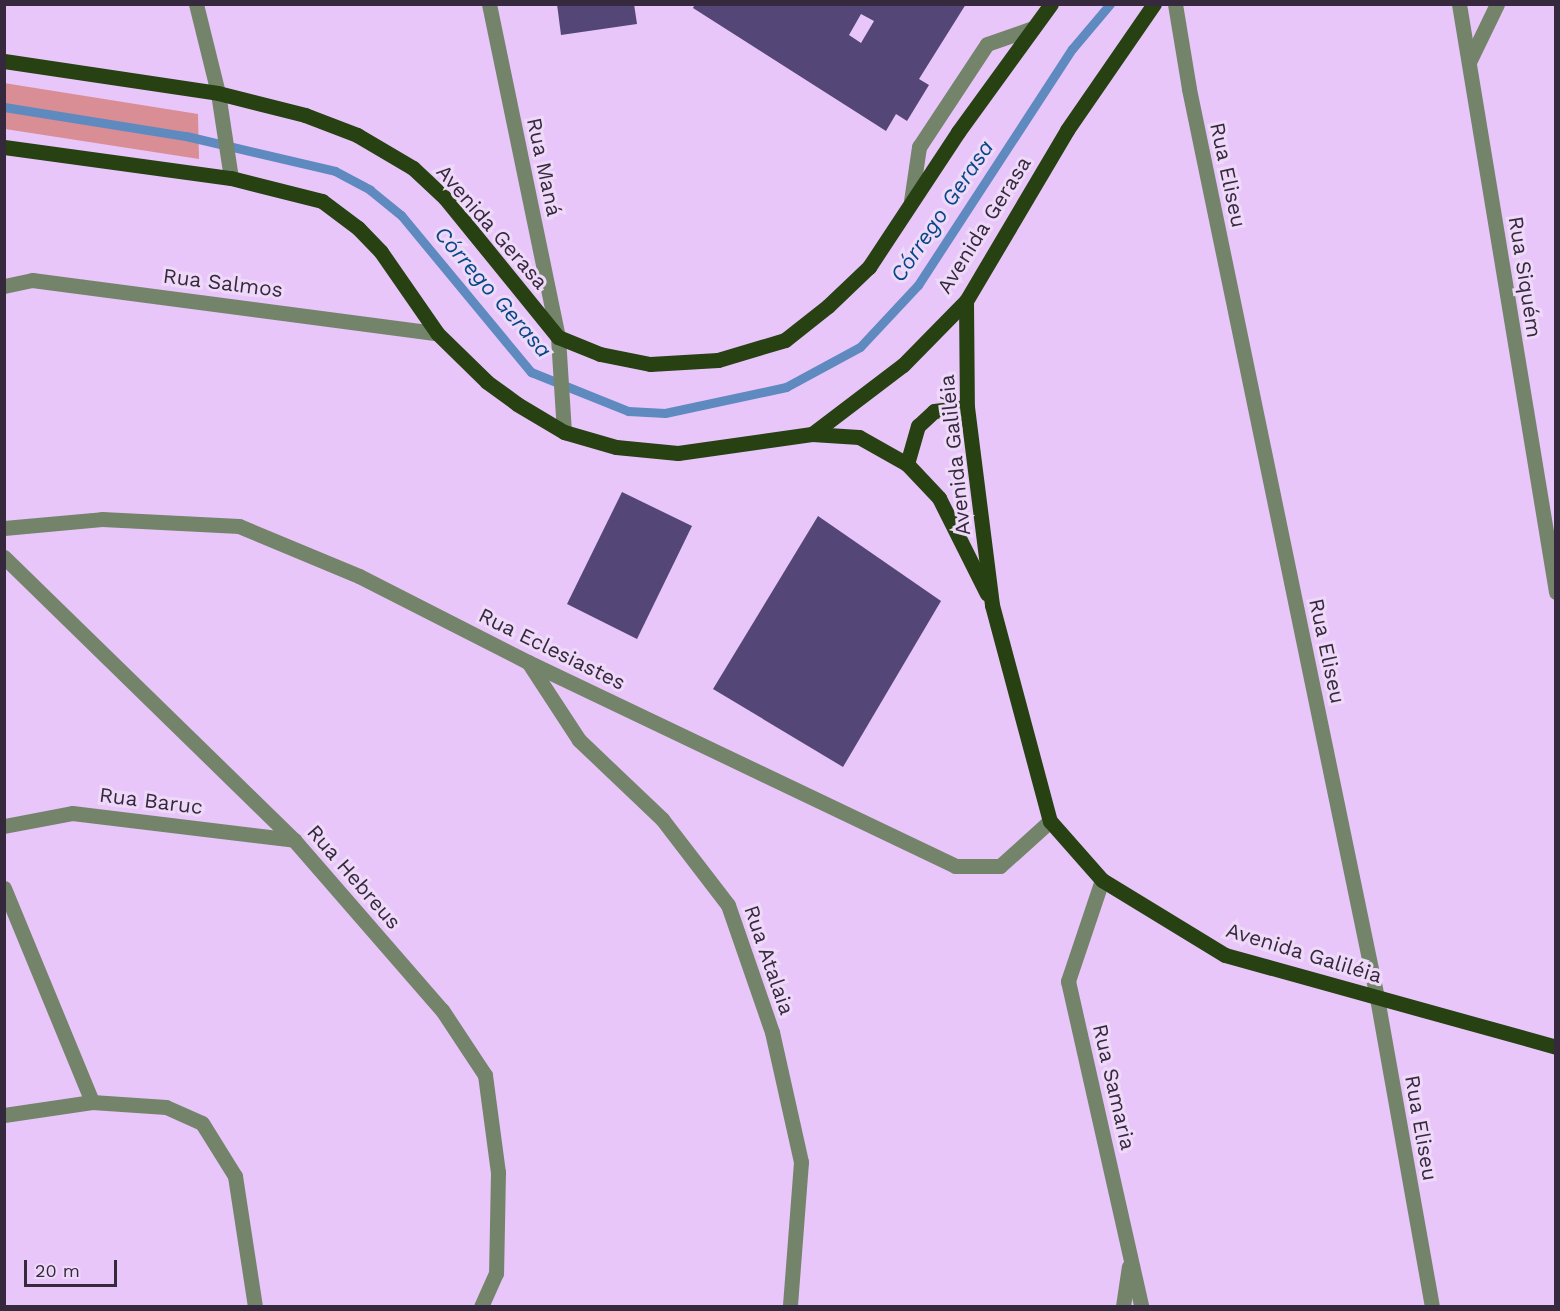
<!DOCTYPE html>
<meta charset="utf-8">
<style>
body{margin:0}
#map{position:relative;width:1560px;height:1311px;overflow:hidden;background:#e9c6fa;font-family:"Work Sans",sans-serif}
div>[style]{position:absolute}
.green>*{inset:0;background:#d88e94}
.stream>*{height:9px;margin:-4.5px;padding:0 4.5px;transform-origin:4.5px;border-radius:4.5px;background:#5f8abf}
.building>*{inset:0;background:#544778}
.minor>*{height:15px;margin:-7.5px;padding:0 7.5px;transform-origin:7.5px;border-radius:7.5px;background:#74846b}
.major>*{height:15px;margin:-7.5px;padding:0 7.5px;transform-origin:7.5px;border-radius:7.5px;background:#274113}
span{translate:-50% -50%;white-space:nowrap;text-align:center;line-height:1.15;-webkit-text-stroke:6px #eed9f9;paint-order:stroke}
.street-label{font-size:21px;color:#36283d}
.water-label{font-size:22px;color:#064787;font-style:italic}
.frame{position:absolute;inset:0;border:6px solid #36283d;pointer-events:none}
.scale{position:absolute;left:24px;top:1260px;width:93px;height:27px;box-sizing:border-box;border:3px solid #36283d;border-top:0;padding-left:8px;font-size:18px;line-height:21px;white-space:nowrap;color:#36283d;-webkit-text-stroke:4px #eed9f9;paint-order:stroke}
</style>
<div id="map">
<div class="green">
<div style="clip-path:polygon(4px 83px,198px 114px,199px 159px,5px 129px)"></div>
</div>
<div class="stream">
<div style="left:4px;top:107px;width:184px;rotate:9.1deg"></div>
<div style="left:186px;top:136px;width:153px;rotate:13.2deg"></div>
<div style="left:335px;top:171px;width:40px;rotate:28deg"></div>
<div style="left:370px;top:190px;width:40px;rotate:39deg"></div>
<div style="left:401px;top:215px;width:204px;rotate:50.4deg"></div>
<div style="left:531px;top:372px;width:105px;rotate:21.9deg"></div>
<div style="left:628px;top:411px;width:37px;rotate:3deg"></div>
<div style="left:665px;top:413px;width:124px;rotate:-12.1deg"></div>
<div style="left:786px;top:387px;width:84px;rotate:-28.4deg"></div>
<div style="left:860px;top:347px;width:85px;rotate:-46.9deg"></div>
<div style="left:918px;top:285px;width:282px;rotate:-56.9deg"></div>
<div style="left:1072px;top:49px;width:59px;rotate:-49.8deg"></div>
</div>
<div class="building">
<div style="clip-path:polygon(557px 4px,634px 4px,637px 24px,561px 35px)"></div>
<div style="clip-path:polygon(evenodd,695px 4px,966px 4px,919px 79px,929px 85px,907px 121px,896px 114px,886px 131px,693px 8px,695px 4px,861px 14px,874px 21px,861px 43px,849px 35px,861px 14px)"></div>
<div style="clip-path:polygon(622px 492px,692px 526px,637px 639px,567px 604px)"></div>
<div style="clip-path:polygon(818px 516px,941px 601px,843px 767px,713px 689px)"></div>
</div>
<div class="minor">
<div style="left:196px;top:4px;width:92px;rotate:76.1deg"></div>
<div style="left:218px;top:93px;width:86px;rotate:81.3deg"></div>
<div style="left:489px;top:4px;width:340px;rotate:78.3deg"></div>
<div style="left:558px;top:337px;width:95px;rotate:86.4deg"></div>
<div style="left:1175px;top:4px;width:86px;rotate:80.6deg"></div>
<div style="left:1189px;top:89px;width:928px;rotate:78.31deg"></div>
<div style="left:1377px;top:998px;width:313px;rotate:79.9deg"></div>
<div style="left:1459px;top:4px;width:596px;rotate:80.63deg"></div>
<div style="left:1469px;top:62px;width:64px;rotate:-64.2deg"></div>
<div style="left:911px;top:201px;width:55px;rotate:-81.6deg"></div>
<div style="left:919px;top:147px;width:123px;rotate:-56.6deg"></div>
<div style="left:987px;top:44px;width:49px;rotate:-19.2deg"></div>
<div style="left:4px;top:286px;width:29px;rotate:-12deg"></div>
<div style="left:32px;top:280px;width:408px;rotate:7.5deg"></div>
<div style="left:4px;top:528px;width:98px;rotate:-5.2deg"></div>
<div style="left:102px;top:519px;width:137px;rotate:2.9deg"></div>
<div style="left:239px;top:526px;width:130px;rotate:22.6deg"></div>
<div style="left:359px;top:576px;width:190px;rotate:27deg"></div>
<div style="left:528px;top:662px;width:473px;rotate:25.5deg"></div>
<div style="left:955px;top:866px;width:45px"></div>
<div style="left:1000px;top:866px;width:67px;rotate:-42deg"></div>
<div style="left:4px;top:557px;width:405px;rotate:44.3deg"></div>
<div style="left:294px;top:840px;width:225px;rotate:49deg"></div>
<div style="left:442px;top:1010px;width:78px;rotate:56.5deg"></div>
<div style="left:485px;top:1075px;width:98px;rotate:82.4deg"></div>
<div style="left:498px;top:1172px;width:101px;rotate:91.1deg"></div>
<div style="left:496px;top:1273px;width:36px;rotate:114deg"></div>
<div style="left:528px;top:662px;width:93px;rotate:56.8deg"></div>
<div style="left:579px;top:740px;width:115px;rotate:43.6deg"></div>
<div style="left:662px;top:819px;width:108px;rotate:52.5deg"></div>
<div style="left:728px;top:905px;width:134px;rotate:70.9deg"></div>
<div style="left:772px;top:1032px;width:133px;rotate:77.4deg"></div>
<div style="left:801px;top:1162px;width:144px;rotate:94.4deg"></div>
<div style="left:4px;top:826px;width:69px;rotate:-10.8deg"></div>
<div style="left:72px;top:813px;width:224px;rotate:6.9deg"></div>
<div style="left:1102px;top:880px;width:107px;rotate:108.6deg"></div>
<div style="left:1068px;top:981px;width:333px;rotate:77.3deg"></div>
<div style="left:4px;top:888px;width:231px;rotate:67.6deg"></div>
<div style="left:4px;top:1115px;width:89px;rotate:-8.4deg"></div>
<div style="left:92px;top:1102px;width:74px;rotate:3.9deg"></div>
<div style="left:166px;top:1107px;width:39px;rotate:24deg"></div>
<div style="left:202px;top:1123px;width:62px;rotate:58.1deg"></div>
<div style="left:235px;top:1176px;width:132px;rotate:81.3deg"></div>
<div style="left:1123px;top:1306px;width:40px;rotate:-81.5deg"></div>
</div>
<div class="major">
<div style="left:4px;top:61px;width:216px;rotate:8.5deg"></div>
<div style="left:218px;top:93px;width:90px;rotate:14.2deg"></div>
<div style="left:305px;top:115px;width:56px;rotate:21deg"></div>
<div style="left:357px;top:135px;width:65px;rotate:30.5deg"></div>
<div style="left:413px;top:168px;width:44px;rotate:43.2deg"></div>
<div style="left:445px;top:198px;width:179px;rotate:50.9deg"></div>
<div style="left:558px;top:337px;width:45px;rotate:22deg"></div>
<div style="left:600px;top:354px;width:51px;rotate:11.3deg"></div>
<div style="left:650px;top:364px;width:68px;rotate:-3.4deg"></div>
<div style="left:718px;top:360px;width:70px;rotate:-16.6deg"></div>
<div style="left:785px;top:340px;width:55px;rotate:-38.3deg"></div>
<div style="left:828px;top:306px;width:57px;rotate:-43.6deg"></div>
<div style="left:869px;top:267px;width:162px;rotate:-56.6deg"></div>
<div style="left:958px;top:132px;width:158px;rotate:-54deg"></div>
<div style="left:4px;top:147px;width:229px;rotate:7.8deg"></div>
<div style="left:231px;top:178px;width:94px;rotate:14.2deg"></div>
<div style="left:322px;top:201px;width:45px;rotate:36.9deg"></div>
<div style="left:358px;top:228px;width:33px;rotate:46deg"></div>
<div style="left:381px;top:252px;width:98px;rotate:55.3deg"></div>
<div style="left:437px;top:333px;width:70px;rotate:44.4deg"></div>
<div style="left:487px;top:382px;width:37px;rotate:36deg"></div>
<div style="left:517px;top:404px;width:55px;rotate:30.8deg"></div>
<div style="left:564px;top:432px;width:54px;rotate:16.1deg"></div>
<div style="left:616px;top:447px;width:62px;rotate:5.5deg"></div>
<div style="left:678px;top:453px;width:135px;rotate:-8.1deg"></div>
<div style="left:812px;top:434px;width:114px;rotate:-37.2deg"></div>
<div style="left:903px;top:365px;width:90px;rotate:-45.5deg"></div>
<div style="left:966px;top:301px;width:199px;rotate:-59.4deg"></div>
<div style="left:1067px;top:130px;width:153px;rotate:-55.4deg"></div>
<div style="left:966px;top:301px;width:106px;rotate:89.5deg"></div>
<div style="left:967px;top:407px;width:200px;rotate:82.8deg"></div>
<div style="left:992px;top:605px;width:224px;rotate:75deg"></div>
<div style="left:1050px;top:821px;width:79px;rotate:48.6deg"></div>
<div style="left:1102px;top:880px;width:144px;rotate:31.4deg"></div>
<div style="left:1225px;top:955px;width:344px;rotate:15.5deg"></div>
<div style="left:812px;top:434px;width:47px;rotate:3.7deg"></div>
<div style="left:859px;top:437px;width:55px;rotate:29.4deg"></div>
<div style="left:907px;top:464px;width:47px;rotate:46.7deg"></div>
<div style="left:939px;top:498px;width:107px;rotate:63.4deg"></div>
<div style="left:907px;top:464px;width:40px;rotate:-74deg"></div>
<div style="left:918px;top:426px;width:22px;rotate:-43deg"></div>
<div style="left:934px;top:411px;width:33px;rotate:-7deg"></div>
</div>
<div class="street-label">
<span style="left:544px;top:167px;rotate:78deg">Rua Maná</span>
<span style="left:1228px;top:175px;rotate:78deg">Rua Eliseu</span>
<span style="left:984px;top:225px;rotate:-58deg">Avenida Gerasa</span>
<span style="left:492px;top:227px;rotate:49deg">Avenida Gerasa</span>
<span style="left:1525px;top:277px;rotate:81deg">Rua Siquém</span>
<span style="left:223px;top:283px;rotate:7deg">Rua Salmos</span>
<span style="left:955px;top:455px;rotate:-96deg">Avenida Galiléia</span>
<span style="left:552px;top:649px;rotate:26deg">Rua Eclesiastes</span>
<span style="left:1327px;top:651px;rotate:78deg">Rua Eliseu</span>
<span style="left:151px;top:801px;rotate:7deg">Rua Baruc</span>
<span style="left:354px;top:877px;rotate:49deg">Rua Hebreus</span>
<span style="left:1304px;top:953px;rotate:17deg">Avenida Galiléia</span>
<span style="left:769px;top:960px;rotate:71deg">Rua Atalaia</span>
<span style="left:1114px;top:1087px;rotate:77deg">Rua Samaria</span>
<span style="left:1421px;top:1128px;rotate:80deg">Rua Eliseu</span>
</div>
<div class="water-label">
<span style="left:942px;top:211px;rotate:-56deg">Córrego Gerasa</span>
<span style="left:493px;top:292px;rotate:49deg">Córrego Gerasa</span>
</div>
<div class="frame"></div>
<div class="scale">20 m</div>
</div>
